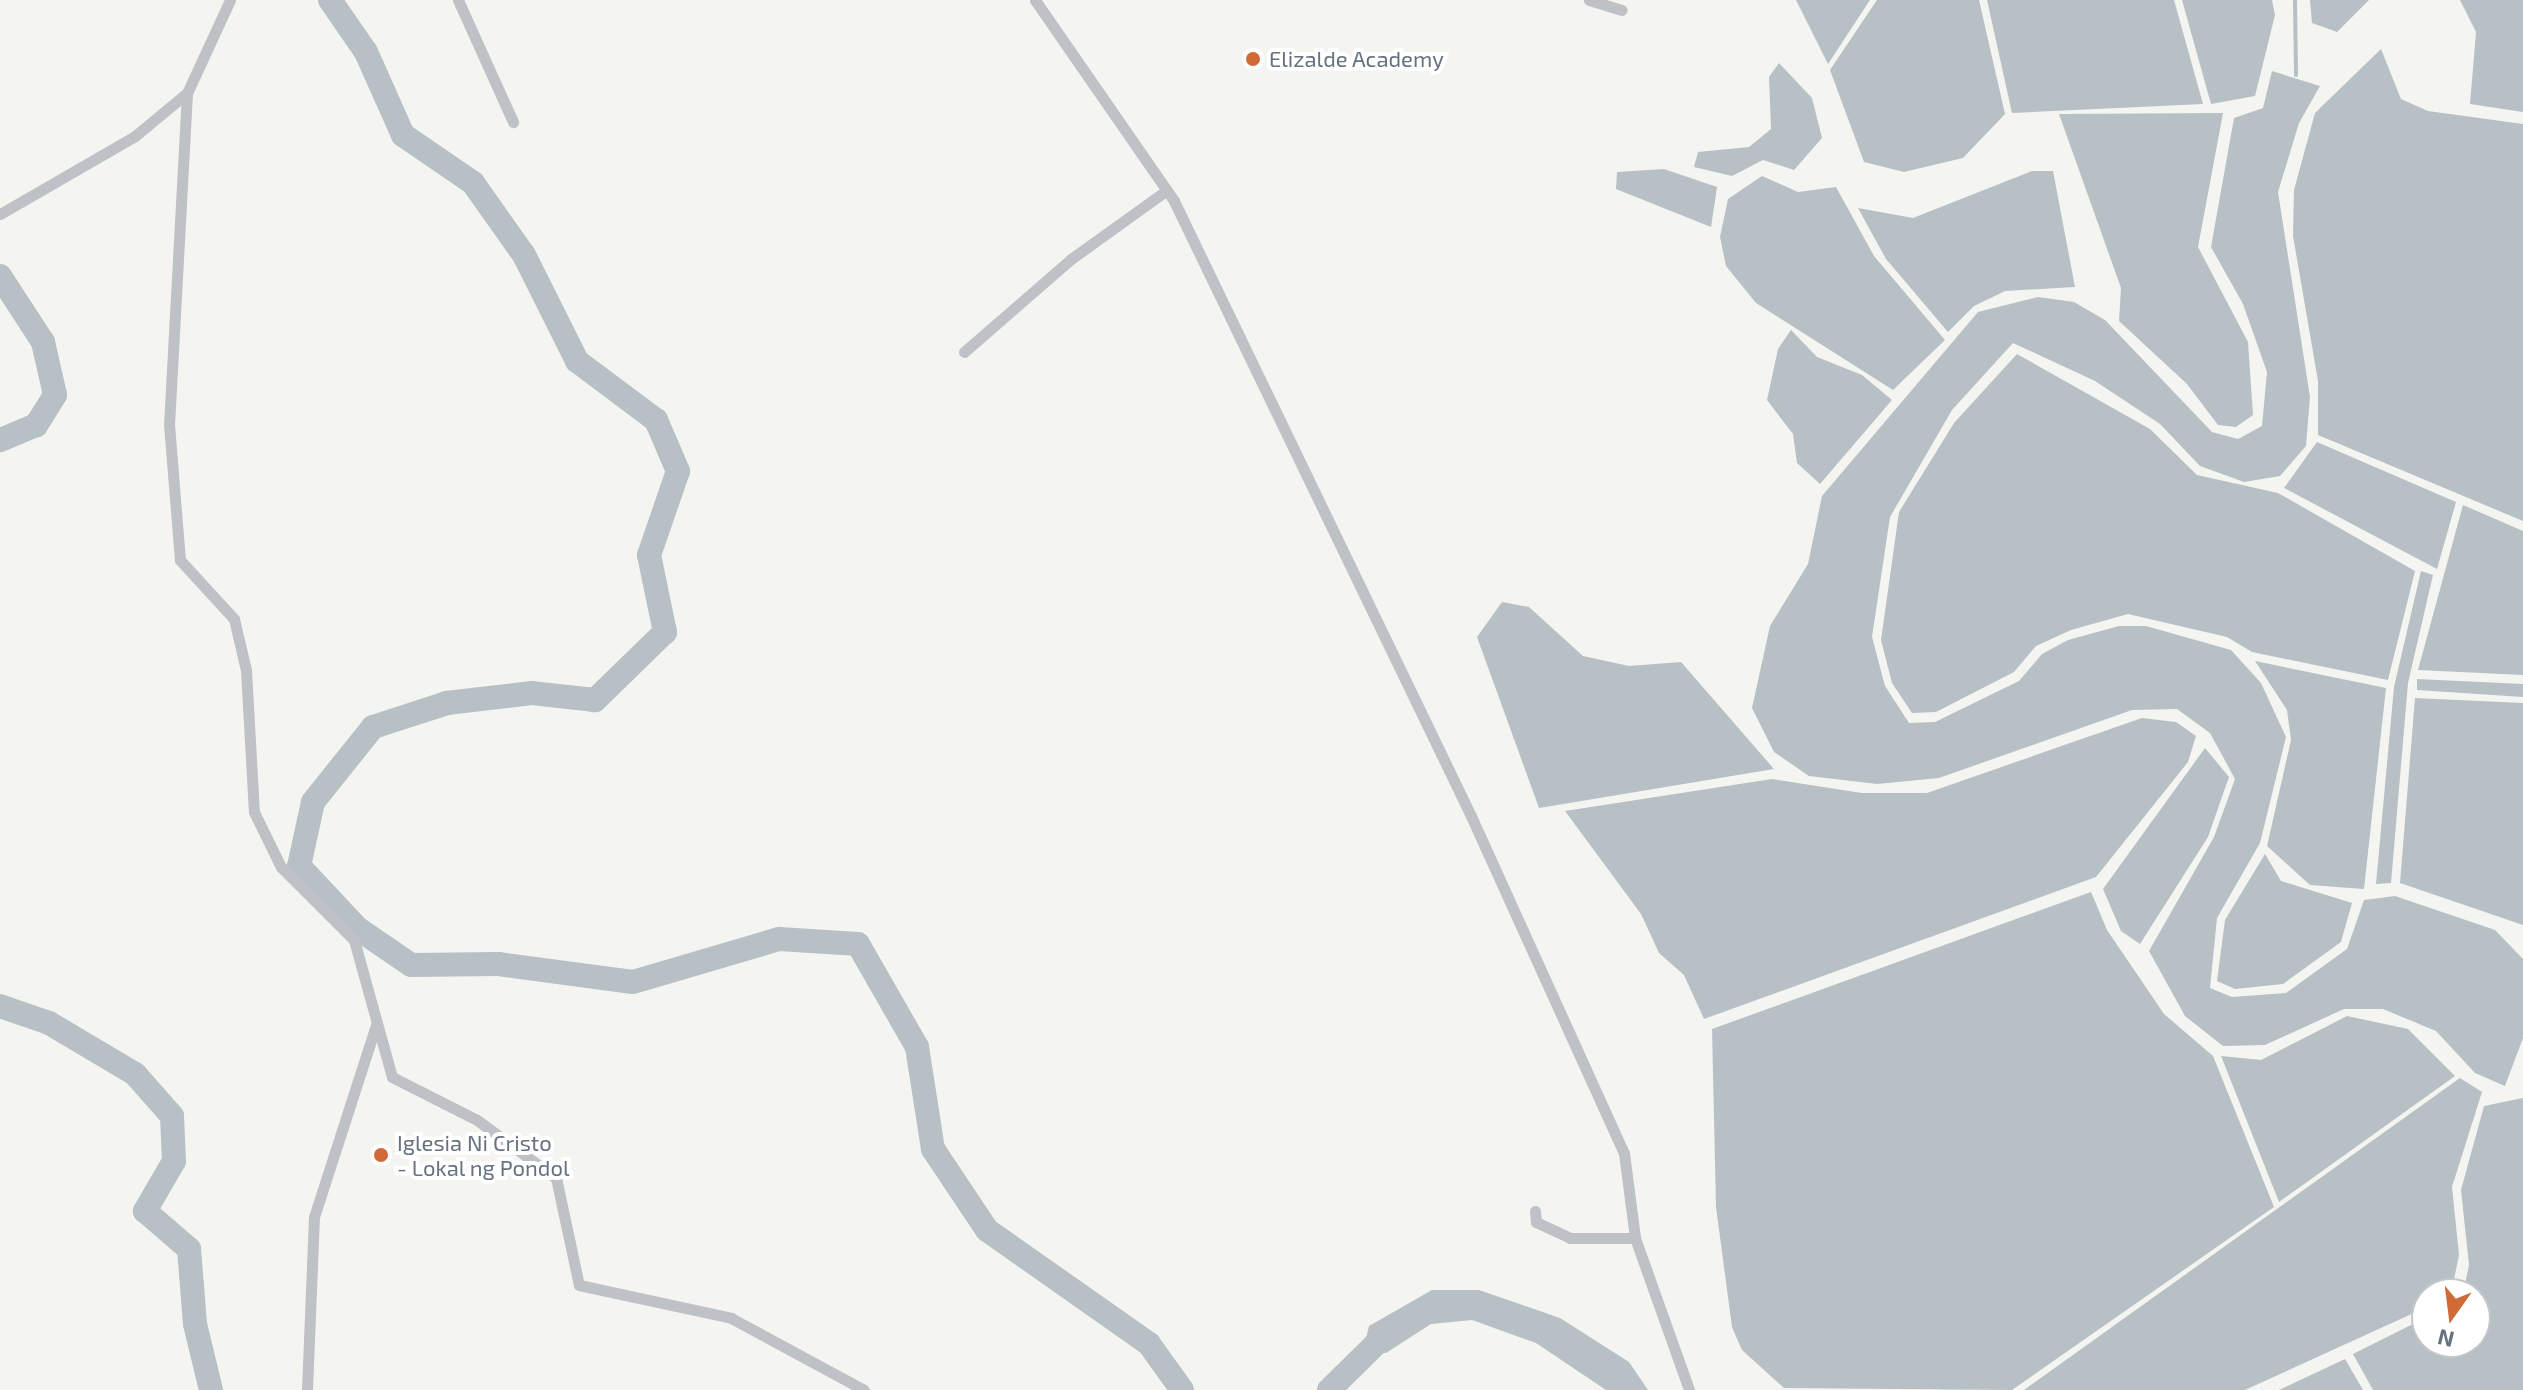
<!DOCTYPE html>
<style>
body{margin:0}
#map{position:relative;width:2523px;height:1390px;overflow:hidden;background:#f4f4f1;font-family:"Exo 2",sans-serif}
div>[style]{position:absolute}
.water>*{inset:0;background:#b7c0c5}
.stream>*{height:4px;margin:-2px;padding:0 2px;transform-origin:2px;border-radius:2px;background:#b7c0c5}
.river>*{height:24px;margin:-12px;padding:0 12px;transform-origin:12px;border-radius:12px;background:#b7c0c5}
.street>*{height:11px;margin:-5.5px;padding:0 5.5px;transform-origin:5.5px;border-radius:5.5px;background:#bec1c5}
.dots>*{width:22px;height:22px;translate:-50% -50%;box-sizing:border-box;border:4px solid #fff;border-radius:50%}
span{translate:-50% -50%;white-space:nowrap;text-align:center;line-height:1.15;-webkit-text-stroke:8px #fff;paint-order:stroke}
.poi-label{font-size:22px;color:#67727f}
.left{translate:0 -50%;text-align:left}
.north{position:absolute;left:2411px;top:1278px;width:80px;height:80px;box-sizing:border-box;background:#fff;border:2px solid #c2c7cc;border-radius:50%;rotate:194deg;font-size:22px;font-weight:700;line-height:32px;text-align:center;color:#67727f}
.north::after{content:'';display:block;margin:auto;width:28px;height:36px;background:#d06a36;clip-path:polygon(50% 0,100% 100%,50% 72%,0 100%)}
</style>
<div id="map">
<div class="water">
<div style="clip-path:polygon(1796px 0,1870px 0,1828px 64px)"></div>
<div style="clip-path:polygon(1877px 0,1979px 0,2005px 114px,1963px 158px,1904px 172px,1864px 162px,1830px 70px)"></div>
<div style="clip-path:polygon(1987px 0,2174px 0,2203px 104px,2012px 113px)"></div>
<div style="clip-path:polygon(2182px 0,2272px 0,2275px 15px,2255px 96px,2211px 104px)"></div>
<div style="clip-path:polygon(2310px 0,2369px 0,2337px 32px,2312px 23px)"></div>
<div style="clip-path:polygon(2460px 0,2523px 0,2523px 112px,2470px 104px,2476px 32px)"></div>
<div style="clip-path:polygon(2381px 49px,2401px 99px,2428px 111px,2523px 124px,2523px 521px,2318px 435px,2318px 381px,2293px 236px,2294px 190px,2315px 113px)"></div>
<div style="clip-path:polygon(1779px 63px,1812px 98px,1822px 138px,1794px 170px,1763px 160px,1732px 176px,1694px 167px,1698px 152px,1749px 147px,1771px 129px,1769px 77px)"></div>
<div style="clip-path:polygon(2272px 71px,2320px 86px,2299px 123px,2278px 192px,2310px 397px,2306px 446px,2280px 476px,2244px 482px,2200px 466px,2160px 424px,2095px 381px,2013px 343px,1952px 410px,1890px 517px,1872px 637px,1885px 686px,1909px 723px,1935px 722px,2019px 681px,2042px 654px,2068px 640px,2119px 626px,2146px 626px,2231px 650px,2261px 683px,2286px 737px,2260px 843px,2217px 918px,2210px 988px,2232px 997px,2286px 993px,2347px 949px,2364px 900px,2395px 896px,2495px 930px,2523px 959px,2523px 1038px,2505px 1086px,2475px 1073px,2436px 1031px,2383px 1009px,2344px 1009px,2265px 1045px,2223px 1046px,2185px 1016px,2149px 951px,2214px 837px,2235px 779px,2210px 733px,2177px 709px,2132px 710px,1939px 778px,1877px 784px,1809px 776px,1774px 752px,1752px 708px,1770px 626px,1808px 564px,1822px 496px,1978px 312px,2038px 297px,2074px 302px,2105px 320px,2212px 432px,2238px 439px,2262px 426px,2267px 372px,2243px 304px,2211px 247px,2234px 118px,2263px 108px)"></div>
<div style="clip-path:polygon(2223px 113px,2198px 247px,2248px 342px,2253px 415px,2236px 427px,2218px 425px,2187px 384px,2119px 321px,2121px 288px,2059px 114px)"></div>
<div style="clip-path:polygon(1664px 169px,1717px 187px,1711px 227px,1616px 189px,1617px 172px)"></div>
<div style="clip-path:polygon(2032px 171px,2053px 171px,2075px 287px,2005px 291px,1974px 306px,1948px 332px,1886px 259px,1858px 208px,1913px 218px)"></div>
<div style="clip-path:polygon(1762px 176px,1798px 192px,1836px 187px,1874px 256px,1945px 340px,1893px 390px,1756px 303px,1726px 266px,1720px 237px,1728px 199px)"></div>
<div style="clip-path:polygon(1791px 330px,1817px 357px,1862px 375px,1892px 400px,1820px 484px,1797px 463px,1793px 434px,1767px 400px,1778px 349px)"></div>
<div style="clip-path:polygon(2017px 354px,2150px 429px,2197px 475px,2278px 493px,2415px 571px,2388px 680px,2252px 652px,2227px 637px,2128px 614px,2071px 630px,2036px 646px,2014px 672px,1936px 712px,1912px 713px,1892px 683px,1881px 640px,1899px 512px,1954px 423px)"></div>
<div style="clip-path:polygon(2317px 442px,2456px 502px,2437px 569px,2284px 488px)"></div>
<div style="clip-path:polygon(2463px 505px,2523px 531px,2523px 675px,2418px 670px)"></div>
<div style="clip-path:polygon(2421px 571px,2433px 575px,2408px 683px,2391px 883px,2376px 884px,2394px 687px)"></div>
<div style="clip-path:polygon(1502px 602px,1529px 607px,1583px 656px,1629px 666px,1681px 662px,1774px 769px,1539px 808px,1477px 637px)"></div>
<div style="clip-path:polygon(2255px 661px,2386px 688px,2364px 889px,2310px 885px,2267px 846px,2291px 740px,2287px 710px)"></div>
<div style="clip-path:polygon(2417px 679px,2523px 684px,2523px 697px,2417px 690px)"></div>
<div style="clip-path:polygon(2415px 698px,2523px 703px,2523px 925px,2400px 883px)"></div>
<div style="clip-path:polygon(2142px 718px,2176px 722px,2196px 736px,2188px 762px,2096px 877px,1704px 1019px,1684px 975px,1659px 953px,1641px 914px,1565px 811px,1772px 779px,1862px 793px,1927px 793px)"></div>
<div style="clip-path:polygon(2205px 748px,2229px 777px,2208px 837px,2140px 944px,2121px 931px,2103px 889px)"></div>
<div style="clip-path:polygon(2265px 854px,2281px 881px,2352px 903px,2341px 942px,2283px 984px,2235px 989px,2217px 981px,2225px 920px)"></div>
<div style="clip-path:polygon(2091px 892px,2107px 930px,2164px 1014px,2213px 1056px,2274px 1207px,2012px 1390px,1784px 1388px,1742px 1350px,1732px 1327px,1716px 1207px,1712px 1029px)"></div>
<div style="clip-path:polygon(2347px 1016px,2408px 1029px,2455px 1076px,2279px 1202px,2221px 1056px,2261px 1060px)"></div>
<div style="clip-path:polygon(2460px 1078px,2482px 1092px,2452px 1187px,2459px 1255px,2451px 1294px,2427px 1294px,2427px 1307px,2245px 1390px,2024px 1390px)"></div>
<div style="clip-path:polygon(2523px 1098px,2523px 1390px,2373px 1390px,2353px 1354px,2427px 1317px,2427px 1342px,2475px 1342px,2475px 1294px,2463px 1294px,2469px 1265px,2461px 1190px,2484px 1106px)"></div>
<div style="clip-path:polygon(1432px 1290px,1479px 1290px,1560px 1318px,1629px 1362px,1648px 1390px,1606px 1390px,1536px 1343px,1472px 1320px,1431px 1324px,1386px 1353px,1362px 1354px,1369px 1326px)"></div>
<div style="clip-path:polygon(2345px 1359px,2363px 1390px,2279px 1390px)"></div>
</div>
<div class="stream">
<div style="left:2295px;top:0;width:75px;rotate:89.2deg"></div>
</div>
<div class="river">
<div style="left:330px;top:0;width:63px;rotate:55.3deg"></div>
<div style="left:366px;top:52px;width:91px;rotate:66deg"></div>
<div style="left:403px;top:135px;width:85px;rotate:34.4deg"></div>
<div style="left:473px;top:183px;width:88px;rotate:54.7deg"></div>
<div style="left:524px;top:255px;width:119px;rotate:63.4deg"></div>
<div style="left:577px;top:361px;width:99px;rotate:36.8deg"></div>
<div style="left:656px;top:420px;width:56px;rotate:66.7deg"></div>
<div style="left:678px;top:471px;width:89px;rotate:109deg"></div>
<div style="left:649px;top:555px;width:79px;rotate:78.3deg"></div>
<div style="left:665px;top:632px;width:98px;rotate:135.8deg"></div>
<div style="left:595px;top:700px;width:63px;rotate:-173.7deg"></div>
<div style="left:532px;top:693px;width:86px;rotate:173.3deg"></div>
<div style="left:447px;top:703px;width:78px;rotate:162deg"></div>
<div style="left:373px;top:727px;width:96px;rotate:128.7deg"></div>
<div style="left:313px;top:802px;width:66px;rotate:102.3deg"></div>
<div style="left:299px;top:866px;width:85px;rotate:46.9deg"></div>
<div style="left:357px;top:928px;width:65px;rotate:34.4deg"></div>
<div style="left:411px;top:965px;width:87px;rotate:-0.7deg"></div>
<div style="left:498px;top:964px;width:136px;rotate:7.6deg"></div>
<div style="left:633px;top:982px;width:152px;rotate:-16.4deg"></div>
<div style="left:779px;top:939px;width:79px;rotate:3.6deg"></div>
<div style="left:858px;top:944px;width:119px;rotate:60.2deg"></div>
<div style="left:917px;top:1047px;width:103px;rotate:81.1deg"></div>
<div style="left:933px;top:1149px;width:97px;rotate:56.3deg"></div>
<div style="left:987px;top:1230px;width:198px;rotate:35.1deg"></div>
<div style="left:1149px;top:1344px;width:57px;rotate:54.3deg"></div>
<div style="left:0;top:276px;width:79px;rotate:56.9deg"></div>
<div style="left:43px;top:342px;width:54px;rotate:77.2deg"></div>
<div style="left:55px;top:395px;width:36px;rotate:122deg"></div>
<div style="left:36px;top:425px;width:39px;rotate:157deg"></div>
<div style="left:0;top:1006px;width:52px;rotate:19.1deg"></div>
<div style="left:49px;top:1023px;width:100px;rotate:30.7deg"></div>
<div style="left:135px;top:1074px;width:56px;rotate:48.6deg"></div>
<div style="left:172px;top:1116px;width:45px;rotate:87.5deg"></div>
<div style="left:174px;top:1161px;width:58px;rotate:120.1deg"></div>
<div style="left:145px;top:1211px;width:58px;rotate:40.8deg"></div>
<div style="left:189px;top:1249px;width:75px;rotate:85.4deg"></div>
<div style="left:195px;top:1324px;width:68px;rotate:76.4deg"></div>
<div style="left:1329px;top:1390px;width:81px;rotate:-44.5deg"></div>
</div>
<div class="street">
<div style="left:230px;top:0;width:102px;rotate:114.8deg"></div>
<div style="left:187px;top:93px;width:331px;rotate:93.1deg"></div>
<div style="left:169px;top:424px;width:136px;rotate:85.4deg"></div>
<div style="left:180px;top:560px;width:80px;rotate:47.5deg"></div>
<div style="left:234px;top:619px;width:52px;rotate:76.8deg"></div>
<div style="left:246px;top:670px;width:142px;rotate:86.8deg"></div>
<div style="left:254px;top:812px;width:61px;rotate:63.9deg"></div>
<div style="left:281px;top:867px;width:103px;rotate:45deg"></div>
<div style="left:354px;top:940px;width:142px;rotate:74.5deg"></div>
<div style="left:392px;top:1077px;width:95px;rotate:26.8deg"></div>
<div style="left:477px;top:1120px;width:98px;rotate:36.3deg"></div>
<div style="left:556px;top:1178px;width:109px;rotate:77.9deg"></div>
<div style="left:579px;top:1285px;width:156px;rotate:12.2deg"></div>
<div style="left:731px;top:1318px;width:151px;rotate:28.4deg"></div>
<div style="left:458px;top:0;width:134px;rotate:65.7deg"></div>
<div style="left:1035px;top:0;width:244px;rotate:55.3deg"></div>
<div style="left:1174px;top:201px;width:683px;rotate:64.22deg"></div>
<div style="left:1471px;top:816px;width:370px;rotate:65.6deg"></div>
<div style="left:1624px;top:1153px;width:86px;rotate:82.6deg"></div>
<div style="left:1635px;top:1238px;width:161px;rotate:70.4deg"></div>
<div style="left:1589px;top:0;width:34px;rotate:17deg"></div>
<div style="left:0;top:214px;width:156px;rotate:-30deg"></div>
<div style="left:135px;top:136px;width:67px;rotate:-39.6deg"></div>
<div style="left:964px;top:352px;width:142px;rotate:-41deg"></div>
<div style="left:1071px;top:259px;width:118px;rotate:-35.7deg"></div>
<div style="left:1535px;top:1211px;width:11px;rotate:85deg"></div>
<div style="left:1536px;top:1222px;width:38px;rotate:25deg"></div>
<div style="left:1570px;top:1238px;width:65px"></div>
<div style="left:307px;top:1390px;width:173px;rotate:-87.7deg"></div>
<div style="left:314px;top:1217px;width:202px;rotate:-72.1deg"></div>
</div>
<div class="dots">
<div style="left:1253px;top:59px;background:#d06a36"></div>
<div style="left:381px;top:1155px;background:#d06a36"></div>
</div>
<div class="poi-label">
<span class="left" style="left:1269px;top:59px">Elizalde Academy</span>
<span class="left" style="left:397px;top:1155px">Iglesia Ni Cristo<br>- Lokal ng Pondol</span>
</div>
<div class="north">N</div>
</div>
